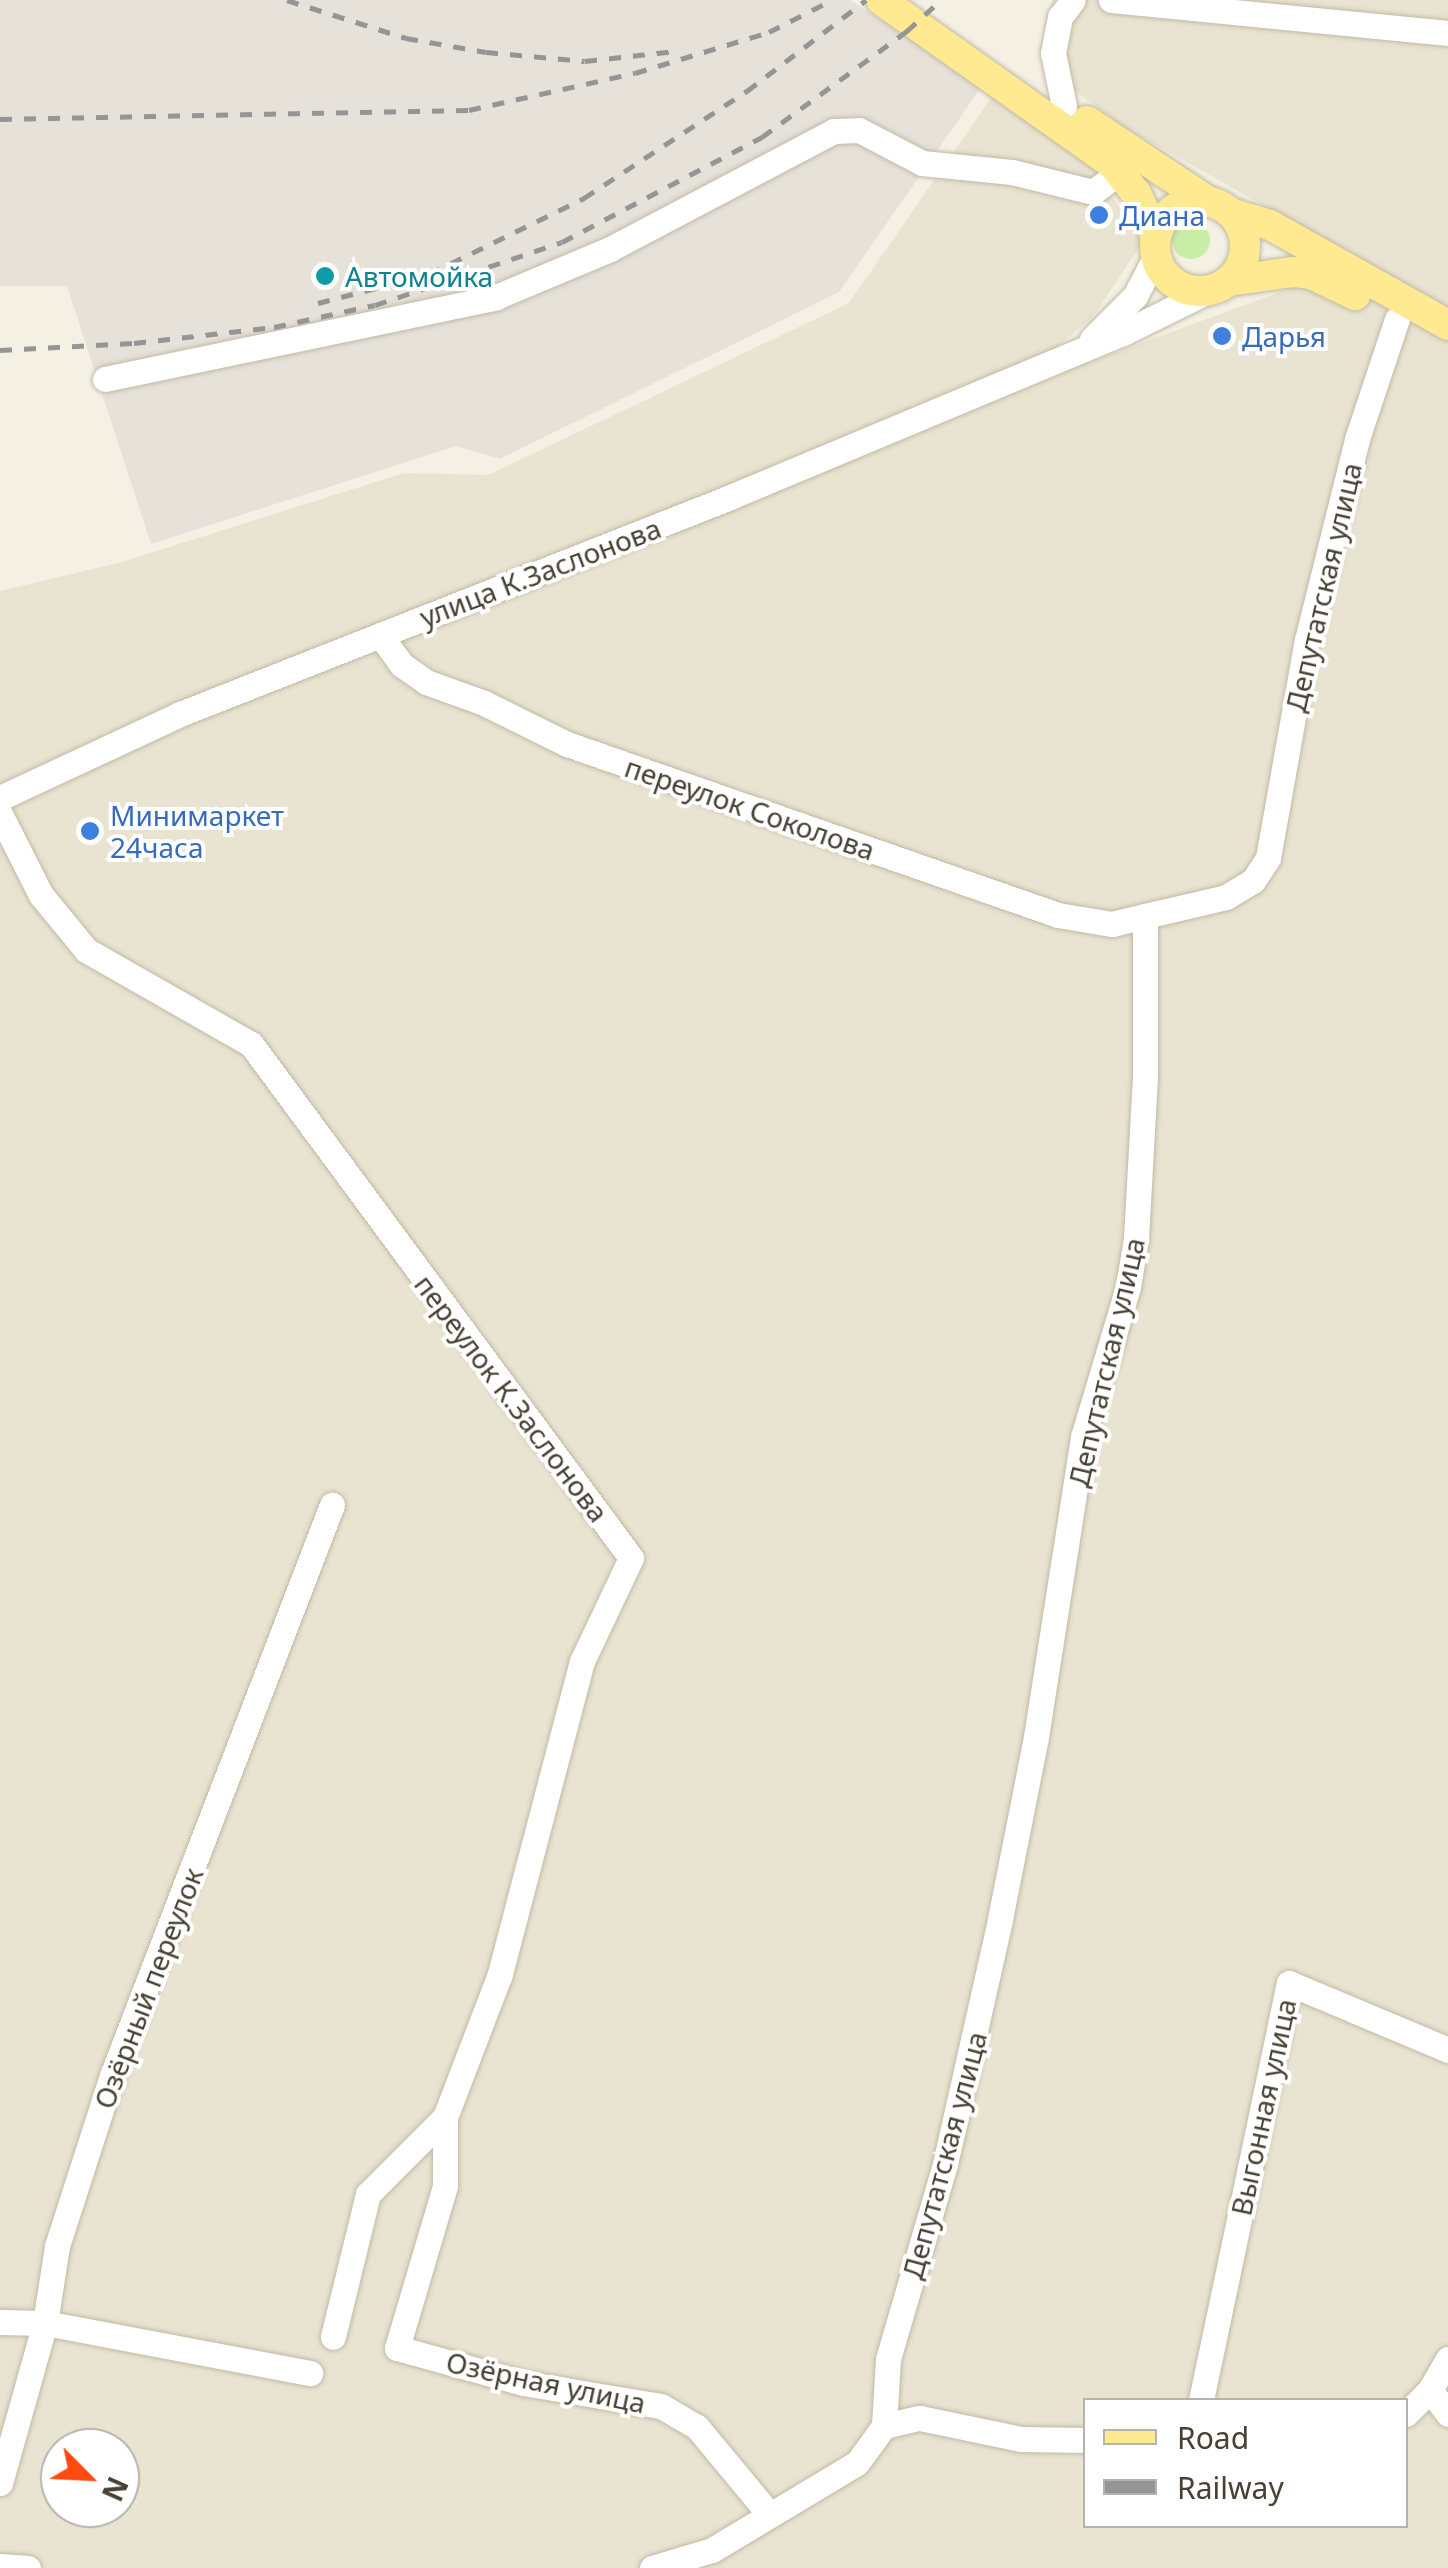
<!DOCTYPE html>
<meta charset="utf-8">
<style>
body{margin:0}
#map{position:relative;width:1448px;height:2568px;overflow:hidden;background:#f4f1e4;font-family:"Noto Sans",sans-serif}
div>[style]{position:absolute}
.residential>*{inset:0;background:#e9e3d1}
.industrial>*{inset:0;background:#e6e1d9}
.green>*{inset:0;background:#c7eda7}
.round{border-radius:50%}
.roads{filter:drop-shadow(0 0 2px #c0baa5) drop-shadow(0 0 2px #c0baa5)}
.minor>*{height:25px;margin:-12.5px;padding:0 12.5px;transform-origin:12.5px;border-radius:12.5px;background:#fff}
.major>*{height:30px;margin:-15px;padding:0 15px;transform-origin:15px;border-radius:15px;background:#ffea92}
.major>.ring{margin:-15px;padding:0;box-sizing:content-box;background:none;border:30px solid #ffea92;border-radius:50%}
.rail>*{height:5px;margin-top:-2.5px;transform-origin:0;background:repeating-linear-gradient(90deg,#959595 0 12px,transparent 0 24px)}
.dots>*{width:28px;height:28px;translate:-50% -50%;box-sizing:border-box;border:5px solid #fff;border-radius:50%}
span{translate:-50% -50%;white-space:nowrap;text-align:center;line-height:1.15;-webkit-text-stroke:8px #fff;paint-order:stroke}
.shop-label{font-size:28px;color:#366cbe}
.left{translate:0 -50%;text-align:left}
.culture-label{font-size:28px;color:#0d838f}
.street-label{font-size:28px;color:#474133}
.legend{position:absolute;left:1083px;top:2398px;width:325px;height:130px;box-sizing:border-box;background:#fff;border:2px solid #b5b3ad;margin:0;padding:12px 18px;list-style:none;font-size:30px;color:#474133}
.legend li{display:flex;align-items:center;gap:20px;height:50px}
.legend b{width:50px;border:2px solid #b5b3ad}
.north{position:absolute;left:40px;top:2428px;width:100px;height:100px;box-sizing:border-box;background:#fff;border:2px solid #b5b3ad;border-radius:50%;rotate:114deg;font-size:28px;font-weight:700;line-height:40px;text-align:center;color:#474133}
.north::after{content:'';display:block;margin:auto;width:35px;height:45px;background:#ff4a10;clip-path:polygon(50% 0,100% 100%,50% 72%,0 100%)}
</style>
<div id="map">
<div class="residential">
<div style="clip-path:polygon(evenodd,1052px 0,1448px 0,1448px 2568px,0 2568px,0 808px,126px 749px,423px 625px,686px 528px,1013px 390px,1288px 289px,1315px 234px,1129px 130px,1043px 68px,1052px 0,1086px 2400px,1406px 2400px,1406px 2526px,1086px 2526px,1086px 2400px,1052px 0,60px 2448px,120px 2448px,120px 2508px,60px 2508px,60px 2448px)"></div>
<div style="clip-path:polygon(993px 95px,1093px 167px,1142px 243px,1093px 317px,1047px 355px,0 790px,0 591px,122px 562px,404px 473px,488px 475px,849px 303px)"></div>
</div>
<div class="industrial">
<div style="clip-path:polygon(0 0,850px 0,982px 86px,839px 292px,500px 459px,456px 446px,151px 544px,67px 286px,0 286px)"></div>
</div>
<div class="green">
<div class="round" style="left:1172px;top:221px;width:38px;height:38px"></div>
</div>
<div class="roads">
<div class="minor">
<div style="left:1111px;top:0;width:339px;rotate:5.6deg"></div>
<div style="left:1064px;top:106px;width:54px;rotate:-101.7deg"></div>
<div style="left:1053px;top:53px;width:37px;rotate:-79deg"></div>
<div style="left:1060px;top:17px;width:21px;rotate:-53deg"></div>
<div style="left:1092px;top:339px;width:61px;rotate:-45deg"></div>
<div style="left:1135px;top:296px;width:45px;rotate:-62.3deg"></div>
<div style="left:105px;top:379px;width:400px;rotate:-11.8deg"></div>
<div style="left:496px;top:297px;width:124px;rotate:-22.8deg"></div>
<div style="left:610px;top:249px;width:253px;rotate:-27.8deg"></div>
<div style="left:834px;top:131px;width:25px;rotate:-2deg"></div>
<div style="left:859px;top:130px;width:71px;rotate:27.6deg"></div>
<div style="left:922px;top:163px;width:90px;rotate:5.7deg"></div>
<div style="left:1012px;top:172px;width:83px;rotate:13.9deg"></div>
<div style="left:1093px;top:192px;width:34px;rotate:-37deg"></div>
<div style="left:380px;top:635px;width:37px;rotate:54deg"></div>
<div style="left:402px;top:665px;width:29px;rotate:35deg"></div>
<div style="left:426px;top:682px;width:62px;rotate:19.9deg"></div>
<div style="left:484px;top:703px;width:93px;rotate:26.3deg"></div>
<div style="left:567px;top:744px;width:520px;rotate:19.2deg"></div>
<div style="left:1058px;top:915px;width:55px;rotate:9.5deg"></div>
<div style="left:1112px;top:924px;width:34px;rotate:-14deg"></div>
<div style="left:0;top:798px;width:199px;rotate:-25deg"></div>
<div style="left:180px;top:714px;width:589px;rotate:-21.51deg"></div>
<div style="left:728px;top:498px;width:428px;rotate:-22.7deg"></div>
<div style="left:1123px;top:333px;width:93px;rotate:-26.3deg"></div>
<div style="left:0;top:814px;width:91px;rotate:63.2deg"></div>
<div style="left:41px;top:895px;width:71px;rotate:50.7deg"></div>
<div style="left:86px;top:950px;width:190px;rotate:29.7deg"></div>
<div style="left:251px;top:1044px;width:639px;rotate:53.52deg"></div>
<div style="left:631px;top:1558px;width:114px;rotate:115.4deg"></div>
<div style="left:582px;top:1661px;width:324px;rotate:104.7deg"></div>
<div style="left:500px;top:1974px;width:153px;rotate:111deg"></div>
<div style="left:445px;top:2117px;width:109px;rotate:135deg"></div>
<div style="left:368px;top:2194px;width:147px;rotate:103.8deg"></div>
<div style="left:445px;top:2117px;width:69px;rotate:90deg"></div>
<div style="left:445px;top:2186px;width:169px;rotate:106.5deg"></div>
<div style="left:397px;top:2348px;width:131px;rotate:15.5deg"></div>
<div style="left:523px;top:2383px;width:140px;rotate:9.5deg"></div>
<div style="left:661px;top:2406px;width:42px;rotate:30.3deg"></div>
<div style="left:697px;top:2427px;width:113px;rotate:50.4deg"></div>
<div style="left:0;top:2322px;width:45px;rotate:1.3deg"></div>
<div style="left:45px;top:2323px;width:270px;rotate:10.7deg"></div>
<div style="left:1430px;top:2390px;width:30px;rotate:53deg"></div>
<div style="left:1201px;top:2400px;width:426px;rotate:-78.1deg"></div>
<div style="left:1289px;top:1983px;width:173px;rotate:22.8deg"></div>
<div style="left:1406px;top:2414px;width:34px;rotate:-45deg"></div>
<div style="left:1430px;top:2390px;width:36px;rotate:-60deg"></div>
<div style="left:884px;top:2426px;width:67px;rotate:-86.6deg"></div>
<div style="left:888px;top:2359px;width:203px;rotate:-73.7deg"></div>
<div style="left:945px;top:2164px;width:251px;rotate:-77.3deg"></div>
<div style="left:1000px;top:1919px;width:186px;rotate:-78.8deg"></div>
<div style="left:1036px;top:1737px;width:304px;rotate:-81.1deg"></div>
<div style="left:1083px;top:1437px;width:157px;rotate:-73.3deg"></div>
<div style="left:1128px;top:1287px;width:50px;rotate:-80.7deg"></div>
<div style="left:1136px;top:1238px;width:162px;rotate:-86.8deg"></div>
<div style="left:1145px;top:1076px;width:160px;rotate:-90deg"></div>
<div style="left:1145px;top:916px;width:83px;rotate:-13.2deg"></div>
<div style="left:1226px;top:897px;width:31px;rotate:-31deg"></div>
<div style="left:1253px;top:881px;width:27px;rotate:-57deg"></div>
<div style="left:1268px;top:858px;width:221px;rotate:-79.9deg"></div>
<div style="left:1307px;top:640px;width:207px;rotate:-76deg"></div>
<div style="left:1357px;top:439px;width:126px;rotate:-71.6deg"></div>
<div style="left:0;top:2483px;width:166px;rotate:-74.3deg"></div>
<div style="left:45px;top:2323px;width:78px;rotate:-81.1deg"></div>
<div style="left:57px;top:2246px;width:182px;rotate:-72.1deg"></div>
<div style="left:113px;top:2073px;width:609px;rotate:-68.92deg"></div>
<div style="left:0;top:2566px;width:28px;rotate:4deg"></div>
<div style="left:652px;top:2568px;width:63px;rotate:-16.7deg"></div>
<div style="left:712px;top:2550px;width:169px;rotate:-31deg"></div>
<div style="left:857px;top:2463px;width:46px;rotate:-53.9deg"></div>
<div style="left:884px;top:2426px;width:37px;rotate:-13deg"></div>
<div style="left:920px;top:2418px;width:103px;rotate:11.7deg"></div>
<div style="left:1021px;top:2439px;width:65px;rotate:0.9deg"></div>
</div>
<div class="major">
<div style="left:881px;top:0;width:284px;rotate:35.3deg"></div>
<div style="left:1113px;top:164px;width:37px;rotate:52deg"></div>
<div style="left:1136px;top:193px;width:47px;rotate:65.1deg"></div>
<div style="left:1087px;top:121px;width:146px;rotate:33.6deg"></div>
<div class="ring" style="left:1155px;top:201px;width:60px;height:60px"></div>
<div style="left:1231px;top:213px;width:41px;rotate:17.1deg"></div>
<div style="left:1270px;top:225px;width:204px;rotate:29.3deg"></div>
<div style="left:1229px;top:281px;width:65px;rotate:-8deg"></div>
<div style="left:1293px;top:272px;width:18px;rotate:6deg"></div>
<div style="left:1311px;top:274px;width:49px;rotate:25.5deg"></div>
</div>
</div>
<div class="rail">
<div style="left:287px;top:0;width:125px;rotate:17.7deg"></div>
<div style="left:406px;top:38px;width:81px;rotate:9.9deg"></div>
<div style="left:486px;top:52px;width:99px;rotate:5.2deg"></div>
<div style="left:585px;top:61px;width:91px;rotate:-6.3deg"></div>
<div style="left:0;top:119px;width:469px;rotate:-1.1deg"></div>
<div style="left:469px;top:110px;width:170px;rotate:-12.6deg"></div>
<div style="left:635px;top:73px;width:140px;rotate:-17deg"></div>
<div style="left:769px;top:32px;width:71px;rotate:-26.9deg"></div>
<div style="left:318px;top:303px;width:115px;rotate:-14.6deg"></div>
<div style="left:429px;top:274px;width:173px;rotate:-26.1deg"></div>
<div style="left:584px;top:198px;width:195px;rotate:-33.3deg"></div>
<div style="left:747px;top:91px;width:150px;rotate:-37.4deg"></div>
<div style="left:0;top:350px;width:134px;rotate:-3deg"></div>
<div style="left:134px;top:343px;width:141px;rotate:-6.5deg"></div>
<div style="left:274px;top:327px;width:103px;rotate:-12.3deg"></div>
<div style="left:375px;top:305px;width:197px;rotate:-18.6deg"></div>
<div style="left:562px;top:242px;width:226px;rotate:-27.7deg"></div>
<div style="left:762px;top:137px;width:180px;rotate:-36.2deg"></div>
<div style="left:907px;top:31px;width:46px;rotate:-42.4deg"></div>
</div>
<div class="dots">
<div style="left:1099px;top:215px;background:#3f7fe0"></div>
<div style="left:325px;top:276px;background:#0f9aa8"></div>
<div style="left:1222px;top:336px;background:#3f7fe0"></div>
<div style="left:90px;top:831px;background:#3f7fe0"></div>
</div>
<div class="shop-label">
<span class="left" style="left:1119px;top:215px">Диана</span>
<span class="left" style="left:1242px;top:336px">Дарья</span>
<span class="left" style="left:110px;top:831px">Минимаркет<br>24часа</span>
</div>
<div class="culture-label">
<span class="left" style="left:345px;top:276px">Автомойка</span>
</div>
<div class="street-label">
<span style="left:540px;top:572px;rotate:-21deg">улица К.Заслонова</span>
<span style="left:1323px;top:587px;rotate:-77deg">Депутатская улица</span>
<span style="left:750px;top:808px;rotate:19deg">переулок Соколова</span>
<span style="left:1106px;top:1362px;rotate:-77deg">Депутатская улица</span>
<span style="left:512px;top:1398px;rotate:53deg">переулок К.Заслонова</span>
<span style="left:148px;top:1988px;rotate:-69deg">Озёрный переулок</span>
<span style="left:1263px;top:2107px;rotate:-78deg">Выгонная улица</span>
<span style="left:944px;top:2155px;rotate:-75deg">Депутатская улица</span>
<span style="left:546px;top:2382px;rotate:12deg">Озёрная улица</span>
</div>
<ul class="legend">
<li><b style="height:12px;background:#ffea92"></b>Road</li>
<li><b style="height:12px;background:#959595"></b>Railway</li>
</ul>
<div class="north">N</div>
</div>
